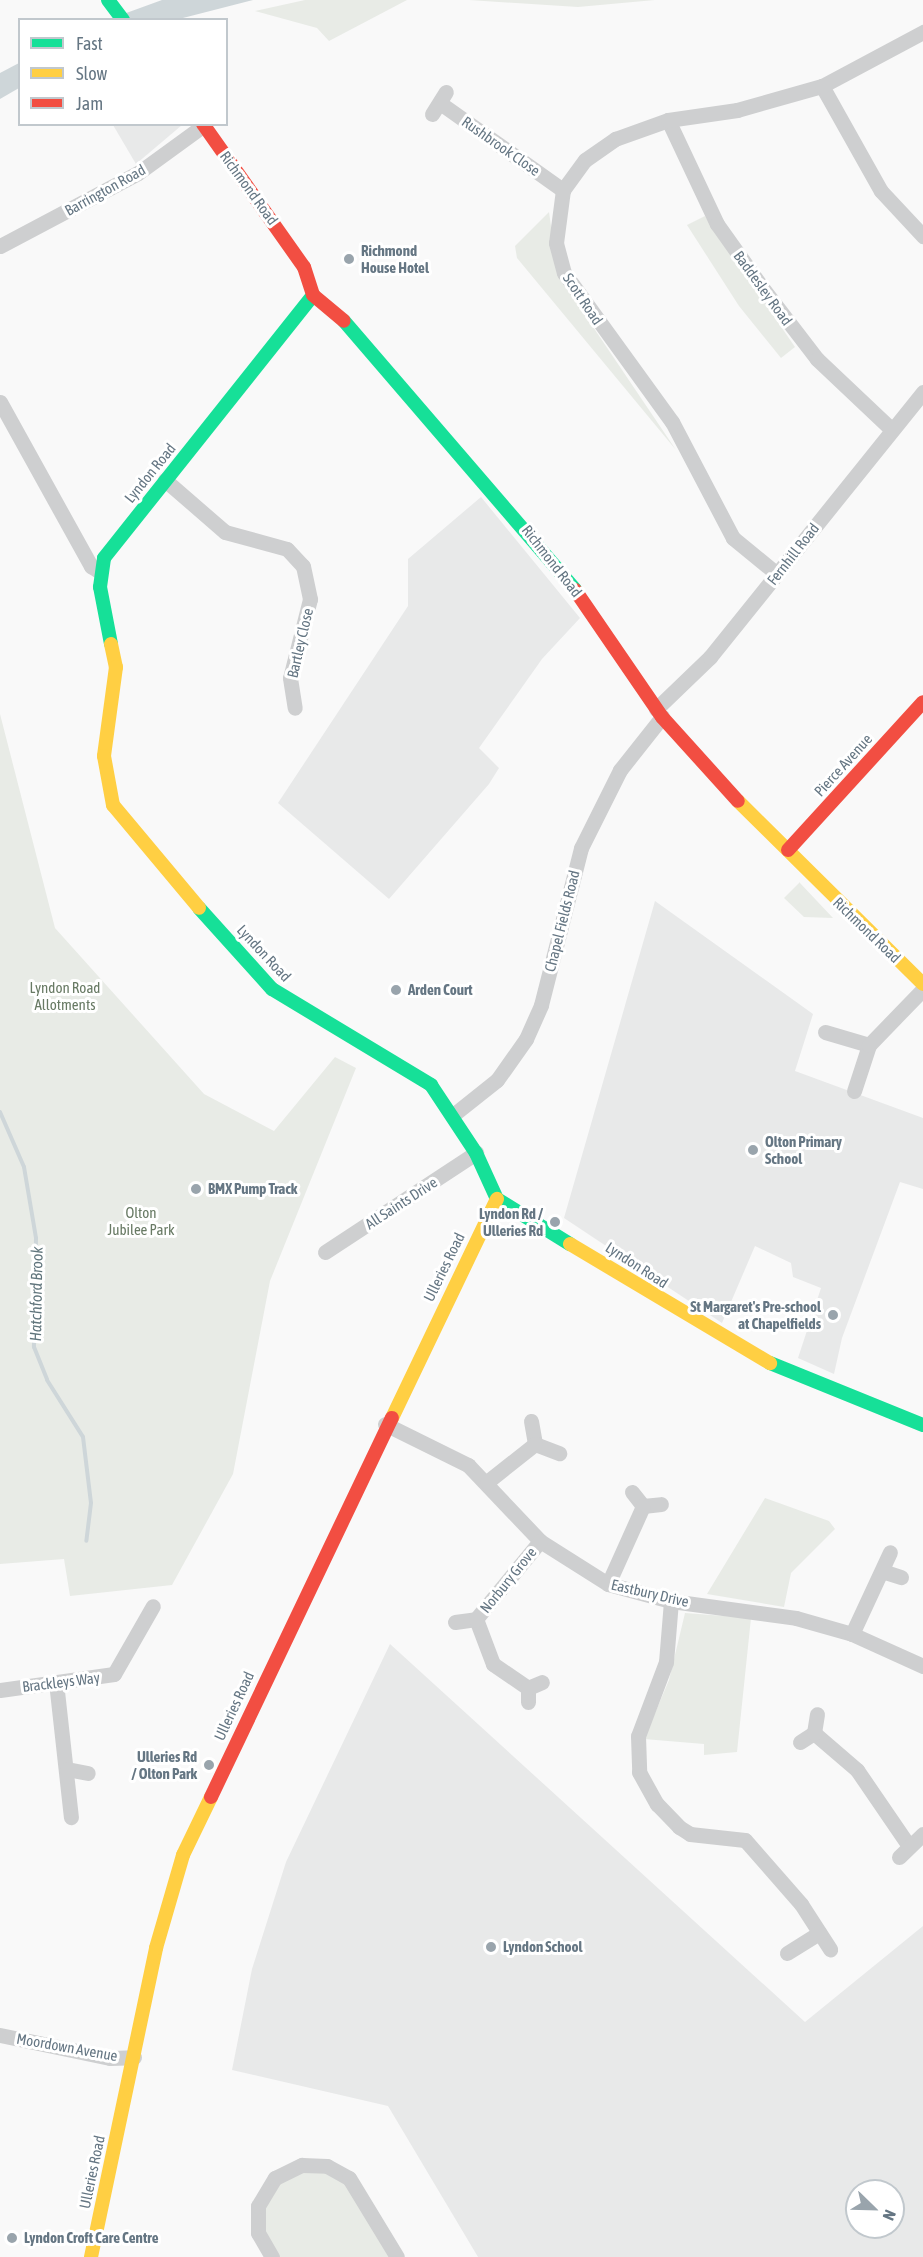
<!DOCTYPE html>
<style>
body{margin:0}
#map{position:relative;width:923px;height:2257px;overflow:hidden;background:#f9f9f9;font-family:"Asap Condensed",sans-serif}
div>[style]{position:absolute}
.built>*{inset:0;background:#e8e9e9}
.green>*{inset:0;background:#e8ebe6}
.water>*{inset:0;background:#ced6d9}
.stream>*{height:4px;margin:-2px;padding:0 2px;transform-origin:2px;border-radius:2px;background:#ced6d9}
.street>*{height:15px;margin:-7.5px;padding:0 7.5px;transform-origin:7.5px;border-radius:7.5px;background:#cecfd0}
.fast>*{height:14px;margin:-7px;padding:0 7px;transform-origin:7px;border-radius:7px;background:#16e098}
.slow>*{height:14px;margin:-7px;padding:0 7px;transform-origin:7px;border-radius:7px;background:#ffcf43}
.jam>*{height:14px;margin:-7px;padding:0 7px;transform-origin:7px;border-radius:7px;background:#f24e42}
.dots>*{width:16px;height:16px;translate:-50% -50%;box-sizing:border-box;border:3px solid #fff;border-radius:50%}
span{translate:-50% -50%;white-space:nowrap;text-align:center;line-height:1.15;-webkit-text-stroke:6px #fff;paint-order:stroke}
.street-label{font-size:15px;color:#657683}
.poi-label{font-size:15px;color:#657683;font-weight:700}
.left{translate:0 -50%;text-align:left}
.right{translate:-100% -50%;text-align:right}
.park-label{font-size:15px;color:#687a64}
.water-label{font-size:16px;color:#60757c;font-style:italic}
.legend{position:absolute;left:18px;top:18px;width:210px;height:108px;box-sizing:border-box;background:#fff;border:2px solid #c1c8cd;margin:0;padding:8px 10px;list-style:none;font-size:18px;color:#657683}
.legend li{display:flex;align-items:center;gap:12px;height:30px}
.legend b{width:30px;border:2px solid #c1c8cd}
.north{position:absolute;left:845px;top:2179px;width:60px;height:60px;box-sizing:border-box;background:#fff;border:2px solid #c1c8cd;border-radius:50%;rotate:113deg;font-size:16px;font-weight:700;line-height:24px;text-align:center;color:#657683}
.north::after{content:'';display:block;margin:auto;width:21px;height:27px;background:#99a4ac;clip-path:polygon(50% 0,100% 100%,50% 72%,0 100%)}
</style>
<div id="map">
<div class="built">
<div style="clip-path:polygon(182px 125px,136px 164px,113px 125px,182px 124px)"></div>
<div style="clip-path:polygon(481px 497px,580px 618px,542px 659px,479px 748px,499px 768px,489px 784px,389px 899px,278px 803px,408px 606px,408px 559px)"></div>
<div style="clip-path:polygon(655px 901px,813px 1014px,795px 1071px,923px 1118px,923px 1189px,900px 1182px,842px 1338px,834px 1374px,798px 1358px,821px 1288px,793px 1277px,791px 1263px,755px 1246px,722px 1323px,564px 1218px)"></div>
<div style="clip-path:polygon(evenodd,390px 1644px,805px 2022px,923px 1926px,923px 2257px,478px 2257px,388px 2106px,232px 2070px,252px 1969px,286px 1862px,390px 1644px,857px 2191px,893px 2191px,893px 2227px,857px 2227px,857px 2191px)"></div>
</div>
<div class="green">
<div style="clip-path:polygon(305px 0,407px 0,329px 41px,317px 28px,255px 11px)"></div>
<div style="clip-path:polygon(469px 0,655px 0,578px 7px)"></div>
<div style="clip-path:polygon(549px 212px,558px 275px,676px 450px,517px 258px,515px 246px)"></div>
<div style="clip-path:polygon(705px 216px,795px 347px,781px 358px,739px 306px,687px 225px)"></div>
<div style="clip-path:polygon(0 642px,0 714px,55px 928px,204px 1094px,274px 1131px,335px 1057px,356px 1068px,270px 1281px,233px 1474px,172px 1585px,70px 1596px,64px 1559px,0 1564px)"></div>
<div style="clip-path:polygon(800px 882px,800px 883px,833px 918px,804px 917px,784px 898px)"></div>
<div style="clip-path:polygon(765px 1498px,829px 1521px,835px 1529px,791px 1573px,784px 1607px,707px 1594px)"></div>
<div style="clip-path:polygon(685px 1613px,751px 1618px,737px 1752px,704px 1755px,704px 1744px,644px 1739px,669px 1680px)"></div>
<div style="clip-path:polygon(295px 2171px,327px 2172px,346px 2182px,391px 2257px,279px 2257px,269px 2247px,261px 2216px,275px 2184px)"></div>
</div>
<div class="water">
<div style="clip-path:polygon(162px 0,253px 0,179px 19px,107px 20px)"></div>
<div style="clip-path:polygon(19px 63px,19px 88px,0 99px,0 73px)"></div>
</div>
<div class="stream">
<div style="left:0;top:1112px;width:60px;rotate:66.4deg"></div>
<div style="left:24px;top:1167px;width:72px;rotate:80.4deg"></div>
<div style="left:36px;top:1238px;width:109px;rotate:91.1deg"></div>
<div style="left:34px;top:1347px;width:35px;rotate:68deg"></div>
<div style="left:47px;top:1380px;width:67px;rotate:57.7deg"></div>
<div style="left:83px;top:1437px;width:66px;rotate:83.1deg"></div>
<div style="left:91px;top:1503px;width:38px;rotate:97deg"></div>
</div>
<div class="street">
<div style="left:822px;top:86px;width:120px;rotate:60.7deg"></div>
<div style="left:881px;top:191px;width:62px;rotate:47deg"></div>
<div style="left:440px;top:103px;width:151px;rotate:35.3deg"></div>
<div style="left:432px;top:114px;width:26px;rotate:-58deg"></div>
<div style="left:668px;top:120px;width:115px;rotate:64.8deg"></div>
<div style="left:717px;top:224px;width:76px;rotate:54.6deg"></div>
<div style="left:761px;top:286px;width:92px;rotate:52.5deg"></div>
<div style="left:817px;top:359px;width:103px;rotate:43.4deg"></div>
<div style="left:0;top:246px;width:156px;rotate:-27.9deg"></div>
<div style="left:138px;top:173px;width:82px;rotate:-36deg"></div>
<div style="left:0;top:402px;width:188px;rotate:61deg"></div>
<div style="left:91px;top:566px;width:11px;rotate:34deg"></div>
<div style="left:165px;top:480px;width:79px;rotate:40.9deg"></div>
<div style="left:225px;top:532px;width:64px;rotate:15.3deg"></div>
<div style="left:287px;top:549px;width:23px;rotate:47deg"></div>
<div style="left:303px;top:566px;width:34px;rotate:78deg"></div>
<div style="left:310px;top:599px;width:81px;rotate:104.2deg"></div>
<div style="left:290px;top:678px;width:30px;rotate:81deg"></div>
<div style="left:777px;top:574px;width:57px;rotate:-140.7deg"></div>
<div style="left:733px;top:538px;width:131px;rotate:-117.7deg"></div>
<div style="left:672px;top:422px;width:184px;rotate:-125.9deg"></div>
<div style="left:564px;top:273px;width:31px;rotate:-105deg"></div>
<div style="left:556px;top:243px;width:53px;rotate:-82.5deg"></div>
<div style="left:563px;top:190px;width:37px;rotate:-54deg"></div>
<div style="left:585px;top:160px;width:37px;rotate:-35deg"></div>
<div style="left:615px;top:139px;width:56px;rotate:-19.7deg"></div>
<div style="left:668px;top:120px;width:70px;rotate:-8.2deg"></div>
<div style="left:737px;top:110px;width:88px;rotate:-15.8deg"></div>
<div style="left:822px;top:86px;width:115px;rotate:-28.1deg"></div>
<div style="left:656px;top:709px;width:75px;rotate:-43.9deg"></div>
<div style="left:710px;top:657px;width:340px;rotate:-51.2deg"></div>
<div style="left:825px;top:1032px;width:46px;rotate:16.5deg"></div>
<div style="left:854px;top:1091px;width:48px;rotate:-71.9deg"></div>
<div style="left:869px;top:1045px;width:78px;rotate:-46deg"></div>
<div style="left:453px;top:1115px;width:56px;rotate:-38.5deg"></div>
<div style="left:497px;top:1080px;width:50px;rotate:-54.7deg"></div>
<div style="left:526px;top:1039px;width:37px;rotate:-66deg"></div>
<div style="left:541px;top:1005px;width:162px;rotate:-75.7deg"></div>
<div style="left:581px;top:848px;width:87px;rotate:-63.4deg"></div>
<div style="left:620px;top:770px;width:68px;rotate:-51.6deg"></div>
<div style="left:325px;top:1252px;width:181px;rotate:-33.3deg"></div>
<div style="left:531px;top:1421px;width:23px;rotate:80deg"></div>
<div style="left:535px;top:1444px;width:26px;rotate:21deg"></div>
<div style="left:385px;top:1424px;width:93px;rotate:26.3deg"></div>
<div style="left:468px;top:1465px;width:105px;rotate:46.5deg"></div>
<div style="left:540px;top:1541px;width:80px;rotate:32.3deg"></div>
<div style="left:608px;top:1584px;width:65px;rotate:15.1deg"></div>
<div style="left:671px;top:1601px;width:126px;rotate:7.7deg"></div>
<div style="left:796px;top:1618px;width:58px;rotate:15.9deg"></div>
<div style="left:852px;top:1634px;width:78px;rotate:24.3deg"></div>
<div style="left:487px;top:1482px;width:61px;rotate:-38.4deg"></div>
<div style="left:632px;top:1492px;width:18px;rotate:52deg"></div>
<div style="left:643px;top:1506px;width:18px;rotate:-6deg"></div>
<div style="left:882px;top:1571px;width:20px;rotate:18deg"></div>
<div style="left:608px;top:1584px;width:85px;rotate:-65.8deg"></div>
<div style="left:671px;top:1601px;width:61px;rotate:94.7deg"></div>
<div style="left:666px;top:1662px;width:79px;rotate:110.7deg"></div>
<div style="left:638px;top:1736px;width:36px;rotate:88deg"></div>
<div style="left:639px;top:1772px;width:37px;rotate:61deg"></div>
<div style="left:657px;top:1804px;width:32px;rotate:46deg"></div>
<div style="left:679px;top:1827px;width:13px;rotate:32deg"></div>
<div style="left:690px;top:1834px;width:55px;rotate:6.2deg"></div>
<div style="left:745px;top:1840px;width:85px;rotate:48.8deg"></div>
<div style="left:801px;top:1904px;width:54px;rotate:57.2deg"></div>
<div style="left:476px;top:1619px;width:48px;rotate:69.3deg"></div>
<div style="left:493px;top:1664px;width:42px;rotate:34.4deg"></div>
<div style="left:455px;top:1622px;width:21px;rotate:-8deg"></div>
<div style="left:476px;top:1619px;width:101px;rotate:-50.6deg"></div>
<div style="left:852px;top:1634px;width:90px;rotate:-65.1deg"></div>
<div style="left:56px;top:1682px;width:136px;rotate:83.7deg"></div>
<div style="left:0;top:1690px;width:115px;rotate:-8deg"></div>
<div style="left:114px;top:1674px;width:78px;rotate:-60.2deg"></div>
<div style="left:528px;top:1702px;width:14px;rotate:-90deg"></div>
<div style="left:528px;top:1688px;width:15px;rotate:-23deg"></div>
<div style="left:814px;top:1733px;width:57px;rotate:40.7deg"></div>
<div style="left:857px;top:1770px;width:92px;rotate:55.6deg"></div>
<div style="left:800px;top:1742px;width:17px;rotate:-33deg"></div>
<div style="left:814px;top:1733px;width:19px;rotate:-81deg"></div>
<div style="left:67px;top:1769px;width:21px;rotate:11deg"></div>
<div style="left:899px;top:1857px;width:33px;rotate:-44deg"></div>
<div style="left:787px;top:1953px;width:38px;rotate:-32deg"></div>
<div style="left:0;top:2035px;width:112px;rotate:11.8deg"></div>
<div style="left:110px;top:2058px;width:24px;rotate:-2deg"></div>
<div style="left:272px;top:2257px;width:28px;rotate:-120deg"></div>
<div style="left:258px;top:2233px;width:27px;rotate:-90deg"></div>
<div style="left:258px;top:2206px;width:33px;rotate:-59deg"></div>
<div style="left:275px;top:2178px;width:30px;rotate:-26deg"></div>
<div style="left:302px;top:2165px;width:25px;rotate:2deg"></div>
<div style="left:327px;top:2166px;width:25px;rotate:29deg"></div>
<div style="left:349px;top:2178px;width:92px;rotate:58.7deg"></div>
</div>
<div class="fast">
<div style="left:108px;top:0;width:25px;rotate:53deg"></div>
<div style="left:344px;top:321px;width:355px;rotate:49.3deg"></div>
<div style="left:111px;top:644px;width:58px;rotate:-100.9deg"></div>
<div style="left:100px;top:587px;width:29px;rotate:-82deg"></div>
<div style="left:104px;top:558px;width:336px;rotate:-51.5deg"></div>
<div style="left:199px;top:908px;width:109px;rotate:48deg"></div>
<div style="left:272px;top:989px;width:186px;rotate:31.1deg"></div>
<div style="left:431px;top:1085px;width:82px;rotate:56.5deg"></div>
<div style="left:476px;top:1153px;width:51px;rotate:65.5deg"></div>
<div style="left:497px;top:1199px;width:86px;rotate:31.7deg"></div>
<div style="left:770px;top:1363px;width:165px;rotate:22.1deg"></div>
</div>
<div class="slow">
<div style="left:111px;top:644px;width:24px;rotate:78deg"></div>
<div style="left:116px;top:667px;width:90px;rotate:97.7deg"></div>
<div style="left:104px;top:756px;width:50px;rotate:79.6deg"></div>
<div style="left:113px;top:805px;width:134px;rotate:50.1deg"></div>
<div style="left:738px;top:801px;width:260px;rotate:44.7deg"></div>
<div style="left:570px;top:1244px;width:233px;rotate:30.8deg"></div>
<div style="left:392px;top:1418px;width:243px;rotate:-64.4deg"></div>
<div style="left:91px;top:2257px;width:316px;rotate:-78.1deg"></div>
<div style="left:156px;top:1948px;width:97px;rotate:-73.8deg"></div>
<div style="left:183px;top:1855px;width:64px;rotate:-64.2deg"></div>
</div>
<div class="jam">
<div style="left:203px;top:124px;width:175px;rotate:54.8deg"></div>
<div style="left:304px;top:267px;width:29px;rotate:72deg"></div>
<div style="left:313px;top:295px;width:40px;rotate:40deg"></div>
<div style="left:575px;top:590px;width:154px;rotate:55.6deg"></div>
<div style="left:662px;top:717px;width:113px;rotate:47.9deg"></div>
<div style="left:788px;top:850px;width:200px;rotate:-47.6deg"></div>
<div style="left:211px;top:1797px;width:420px;rotate:-64.5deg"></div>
</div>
<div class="dots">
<div style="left:349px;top:259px;background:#99a4ac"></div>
<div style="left:396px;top:990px;background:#99a4ac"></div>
<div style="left:753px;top:1150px;background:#99a4ac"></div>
<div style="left:196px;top:1189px;background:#99a4ac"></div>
<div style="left:555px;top:1222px;background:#99a4ac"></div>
<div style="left:833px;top:1315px;background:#99a4ac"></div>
<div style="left:209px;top:1765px;background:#99a4ac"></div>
<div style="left:491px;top:1947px;background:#99a4ac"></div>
<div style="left:12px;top:2238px;background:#99a4ac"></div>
</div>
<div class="street-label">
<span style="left:501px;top:146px;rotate:35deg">Rushbrook Close</span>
<span style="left:249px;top:188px;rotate:54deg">Richmond Road</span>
<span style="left:105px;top:190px;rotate:-29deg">Barrington Road</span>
<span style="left:763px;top:288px;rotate:54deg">Baddesley Road</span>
<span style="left:583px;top:299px;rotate:56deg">Scott Road</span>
<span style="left:150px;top:473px;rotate:-51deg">Lyndon Road</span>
<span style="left:793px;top:554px;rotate:-52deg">Fernhill Road</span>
<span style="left:552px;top:561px;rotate:52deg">Richmond Road</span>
<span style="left:300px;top:643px;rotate:-77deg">Bartley Close</span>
<span style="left:843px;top:765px;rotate:-48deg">Pierce Avenue</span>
<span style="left:562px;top:921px;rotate:-76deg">Chapel Fields Road</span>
<span style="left:867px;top:930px;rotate:44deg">Richmond Road</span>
<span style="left:264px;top:953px;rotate:47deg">Lyndon Road</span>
<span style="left:401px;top:1203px;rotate:-33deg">All Saints Drive</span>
<span style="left:637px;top:1265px;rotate:33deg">Lyndon Road</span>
<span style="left:444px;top:1267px;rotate:-64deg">Ulleries Road</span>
<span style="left:508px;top:1580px;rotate:-51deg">Norbury Grove</span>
<span style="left:650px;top:1593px;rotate:13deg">Eastbury Drive</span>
<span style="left:61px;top:1682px;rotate:-7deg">Brackleys Way</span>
<span style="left:234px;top:1706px;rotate:-65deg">Ulleries Road</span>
<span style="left:67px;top:2047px;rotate:10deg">Moordown Avenue</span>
<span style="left:92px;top:2172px;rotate:-78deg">Ulleries Road</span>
</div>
<div class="poi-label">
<span class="left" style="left:361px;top:259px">Richmond<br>House Hotel</span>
<span class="left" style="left:408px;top:990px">Arden Court</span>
<span class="left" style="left:765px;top:1150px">Olton Primary<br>School</span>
<span class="left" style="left:208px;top:1189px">BMX Pump Track</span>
<span class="right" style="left:543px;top:1222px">Lyndon Rd /<br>Ulleries Rd</span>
<span class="right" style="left:821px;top:1315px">St Margaret's Pre-school<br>at Chapelfields</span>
<span class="right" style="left:197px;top:1765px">Ulleries Rd<br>/ Olton Park</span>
<span class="left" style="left:503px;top:1947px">Lyndon School</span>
<span class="left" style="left:24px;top:2238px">Lyndon Croft Care Centre</span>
</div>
<div class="park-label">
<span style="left:65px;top:996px">Lyndon Road<br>Allotments</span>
<span style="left:141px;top:1221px">Olton<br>Jubilee Park</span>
</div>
<div class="water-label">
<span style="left:36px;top:1294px;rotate:-89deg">Hatchford Brook</span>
</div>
<ul class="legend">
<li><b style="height:8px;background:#16e098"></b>Fast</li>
<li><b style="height:8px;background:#ffcf43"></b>Slow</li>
<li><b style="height:8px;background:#f24e42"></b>Jam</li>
</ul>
<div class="north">N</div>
</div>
